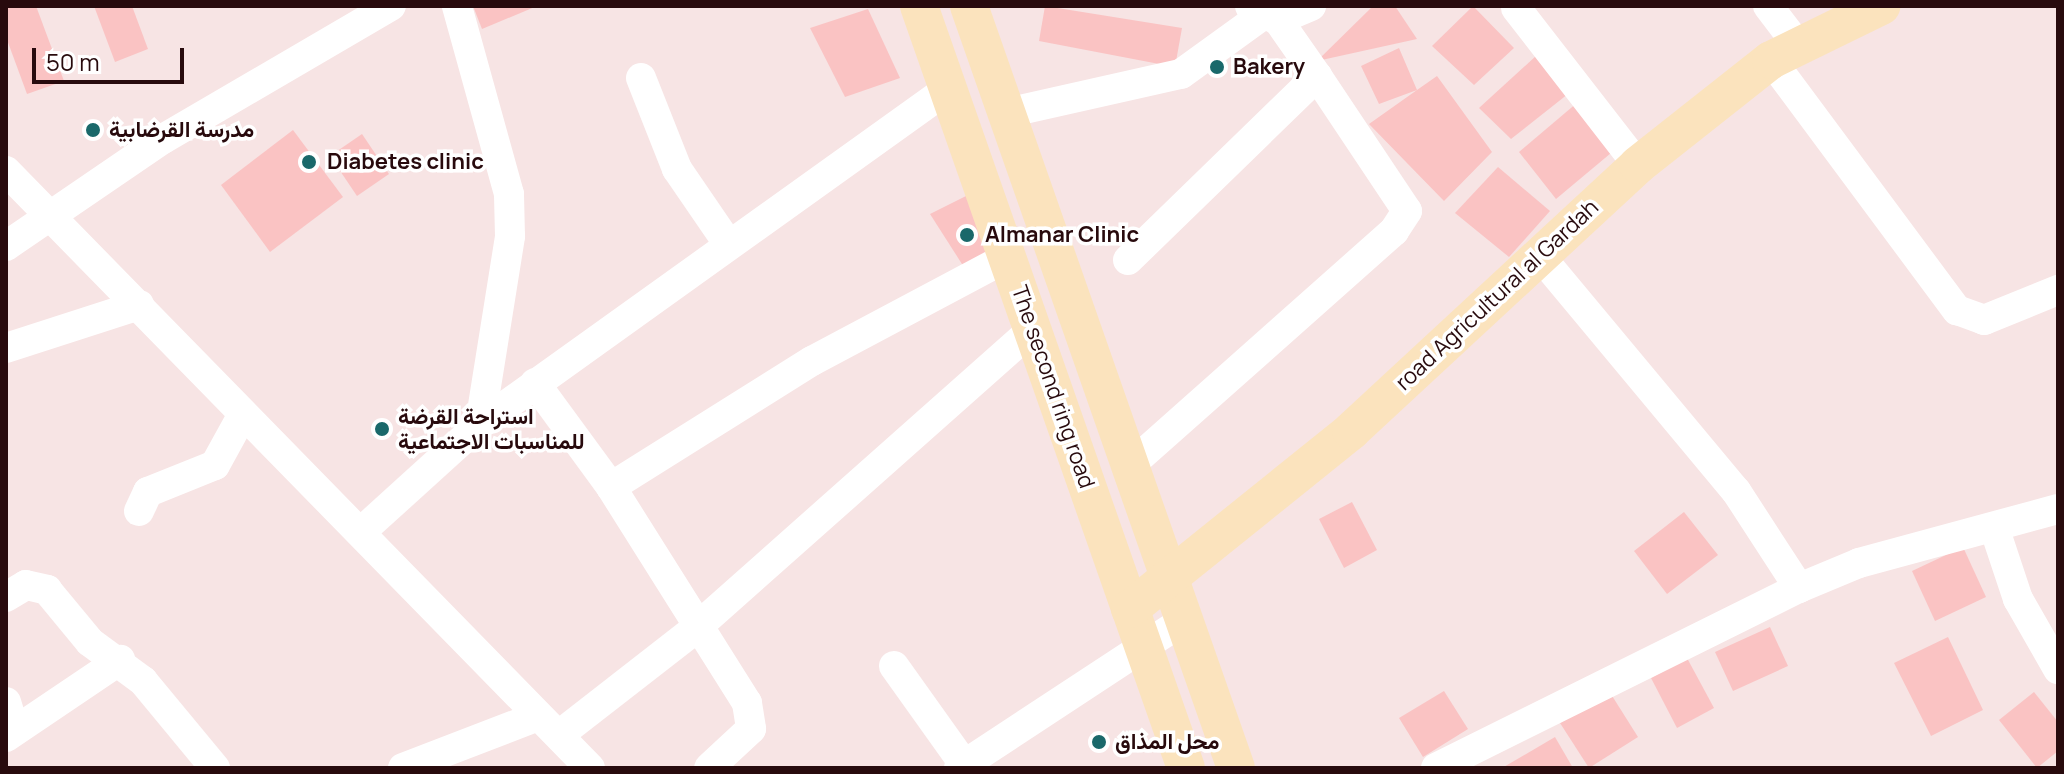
<!DOCTYPE html>
<meta charset="utf-8">
<style>
body{margin:0}
#map{position:relative;width:2064px;height:774px;overflow:hidden;background:#f7e4e4;font-family:Manrope,Vazirmatn,sans-serif}
div>[style]{position:absolute}
.building>*{inset:0;background:#fac3c3}
.minor>*{height:30px;margin:-15px;padding:0 15px;transform-origin:15px;border-radius:15px;background:#fff}
.major>*{height:38px;margin:-19px;padding:0 19px;transform-origin:19px;border-radius:19px;background:#fbe3bd}
.dots>*{width:22px;height:22px;translate:-50% -50%;box-sizing:border-box;border:4px solid #fff;border-radius:50%}
span{translate:-50% -50%;white-space:nowrap;text-align:center;line-height:1.15;-webkit-text-stroke:7px #fff;paint-order:stroke}
.poi-label{font-size:22px;color:#280a0d;font-weight:700}
.left{translate:0 -50%;text-align:left}
.street-label{font-size:22px;color:#280a0d}
.frame{position:absolute;inset:0;border:8px solid #280a0d;pointer-events:none}
.scale{position:absolute;left:32px;top:48px;width:152px;height:36px;box-sizing:border-box;border:4px solid #280a0d;border-top:0;padding-left:10px;font-size:24px;line-height:28px;white-space:nowrap;color:#280a0d;-webkit-text-stroke:6px #fff;paint-order:stroke}
</style>
<div id="map">
<div class="building">
<div style="clip-path:polygon(6px 6px,36px 6px,64px 81px,27px 94px,6px 37px)"></div>
<div style="clip-path:polygon(94px 6px,132px 6px,148px 49px,115px 62px)"></div>
<div style="clip-path:polygon(473px 6px,537px 6px,482px 29px)"></div>
<div style="clip-path:polygon(1045px 6px,1182px 28px,1175px 67px,1039px 41px)"></div>
<div style="clip-path:polygon(1373px 6px,1395px 6px,1417px 39px,1317px 61px)"></div>
<div style="clip-path:polygon(1473px 6px,1514px 48px,1474px 85px,1432px 46px)"></div>
<div style="clip-path:polygon(868px 9px,900px 78px,845px 97px,810px 28px)"></div>
<div style="clip-path:polygon(1399px 48px,1417px 90px,1437px 76px,1492px 152px,1444px 201px,1369px 124px,1417px 90px,1379px 104px,1361px 66px)"></div>
<div style="clip-path:polygon(1537px 55px,1573px 90px,1511px 139px,1479px 108px)"></div>
<div style="clip-path:polygon(1578px 102px,1617px 148px,1556px 199px,1519px 152px)"></div>
<div style="clip-path:polygon(293px 130px,343px 197px,270px 252px,221px 185px)"></div>
<div style="clip-path:polygon(362px 134px,389px 174px,357px 196px,330px 156px)"></div>
<div style="clip-path:polygon(1498px 167px,1550px 211px,1509px 257px,1455px 213px)"></div>
<div style="clip-path:polygon(974px 192px,997px 257px,969px 275px,930px 214px)"></div>
<div style="clip-path:polygon(1352px 502px,1377px 550px,1344px 568px,1319px 519px)"></div>
<div style="clip-path:polygon(1684px 512px,1718px 555px,1667px 594px,1634px 551px)"></div>
<div style="clip-path:polygon(1963px 547px,1986px 597px,1935px 621px,1912px 571px)"></div>
<div style="clip-path:polygon(1770px 627px,1788px 666px,1733px 691px,1715px 652px)"></div>
<div style="clip-path:polygon(1948px 637px,1983px 710px,1931px 736px,1894px 663px)"></div>
<div style="clip-path:polygon(1687px 658px,1714px 708px,1677px 728px,1651px 678px)"></div>
<div style="clip-path:polygon(1444px 691px,1468px 729px,1423px 757px,1399px 718px)"></div>
<div style="clip-path:polygon(1609px 691px,1638px 737px,1589px 768px,1560px 723px)"></div>
<div style="clip-path:polygon(2034px 692px,2058px 722px,2058px 751px,2037px 768px,1999px 720px)"></div>
<div style="clip-path:polygon(1555px 737px,1573px 768px,1502px 768px)"></div>
</div>
<div class="minor">
<div style="left:1250px;top:6px;width:31px;rotate:27deg"></div>
<div style="left:1278px;top:20px;width:68px;rotate:55.1deg"></div>
<div style="left:1768px;top:6px;width:48px;rotate:52.7deg"></div>
<div style="left:1516px;top:8px;width:199px;rotate:52.2deg"></div>
<div style="left:1278px;top:20px;width:36px;rotate:-23deg"></div>
<div style="left:1771px;top:60px;width:312px;rotate:53.4deg"></div>
<div style="left:1957px;top:310px;width:29px;rotate:20deg"></div>
<div style="left:1984px;top:320px;width:80px;rotate:-22.1deg"></div>
<div style="left:641px;top:78px;width:98px;rotate:68.4deg"></div>
<div style="left:677px;top:169px;width:88px;rotate:55.6deg"></div>
<div style="left:1006px;top:113px;width:179px;rotate:-12.6deg"></div>
<div style="left:1181px;top:74px;width:107px;rotate:-35.9deg"></div>
<div style="left:6px;top:171px;width:835px;rotate:45.63deg"></div>
<div style="left:6px;top:246px;width:190px;rotate:-34.3deg"></div>
<div style="left:163px;top:139px;width:264px;rotate:-30.3deg"></div>
<div style="left:1540px;top:256px;width:306px;rotate:50.2deg"></div>
<div style="left:1736px;top:491px;width:116px;rotate:57deg"></div>
<div style="left:1128px;top:260px;width:264px;rotate:-44.2deg"></div>
<div style="left:1317px;top:76px;width:162px;rotate:56.3deg"></div>
<div style="left:1407px;top:211px;width:24px;rotate:123deg"></div>
<div style="left:1394px;top:231px;width:353px;rotate:138.4deg"></div>
<div style="left:6px;top:348px;width:140px;rotate:-17.9deg"></div>
<div style="left:535px;top:383px;width:129px;rotate:53.8deg"></div>
<div style="left:611px;top:487px;width:255px;rotate:57.8deg"></div>
<div style="left:747px;top:703px;width:26px;rotate:81deg"></div>
<div style="left:751px;top:729px;width:57px;rotate:137.1deg"></div>
<div style="left:480px;top:424px;width:577px;rotate:-35.62deg"></div>
<div style="left:611px;top:487px;width:237px;rotate:-32.1deg"></div>
<div style="left:812px;top:361px;width:222px;rotate:-28deg"></div>
<div style="left:139px;top:511px;width:21px;rotate:-65deg"></div>
<div style="left:148px;top:492px;width:72px;rotate:-21.9deg"></div>
<div style="left:215px;top:465px;width:58px;rotate:-61.2deg"></div>
<div style="left:1994px;top:527px;width:76px;rotate:71.6deg"></div>
<div style="left:2018px;top:599px;width:81px;rotate:60.3deg"></div>
<div style="left:362px;top:531px;width:159px;rotate:-42.2deg"></div>
<div style="left:480px;top:424px;width:190px;rotate:-80.9deg"></div>
<div style="left:510px;top:236px;width:42px;rotate:-91.4deg"></div>
<div style="left:509px;top:194px;width:195px;rotate:-105.5deg"></div>
<div style="left:6px;top:597px;width:23px;rotate:-31deg"></div>
<div style="left:26px;top:585px;width:22px;rotate:13deg"></div>
<div style="left:47px;top:590px;width:67px;rotate:50.4deg"></div>
<div style="left:90px;top:642px;width:66px;rotate:36.3deg"></div>
<div style="left:143px;top:681px;width:113px;rotate:50.4deg"></div>
<div style="left:894px;top:666px;width:120px;rotate:54.5deg"></div>
<div style="left:6px;top:702px;width:21px;rotate:73deg"></div>
<div style="left:12px;top:722px;width:11px;rotate:124deg"></div>
<div style="left:559px;top:735px;width:172px;rotate:-37.9deg"></div>
<div style="left:695px;top:629px;width:453px;rotate:-41.6deg"></div>
<div style="left:6px;top:737px;width:138px;rotate:-34deg"></div>
<div style="left:403px;top:768px;width:142px;rotate:-21deg"></div>
<div style="left:959px;top:768px;width:269px;rotate:-33.3deg"></div>
<div style="left:1436px;top:768px;width:405px;rotate:-26.4deg"></div>
<div style="left:1799px;top:588px;width:65px;rotate:-22.6deg"></div>
<div style="left:1859px;top:563px;width:206px;rotate:-15.2deg"></div>
</div>
<div class="major">
<div style="left:919px;top:6px;width:807px;rotate:70.69deg"></div>
<div style="left:969px;top:6px;width:807px;rotate:70.69deg"></div>
<div style="left:1130px;top:609px;width:284px;rotate:-38.8deg"></div>
<div style="left:1351px;top:431px;width:391px;rotate:-42.8deg"></div>
<div style="left:1638px;top:165px;width:169px;rotate:-38.3deg"></div>
<div style="left:1771px;top:60px;width:123px;rotate:-26.1deg"></div>
</div>
<div class="dots">
<div style="left:1217px;top:67px;background:#1a686a"></div>
<div style="left:93px;top:130px;background:#1a686a"></div>
<div style="left:309px;top:162px;background:#1a686a"></div>
<div style="left:967px;top:235px;background:#1a686a"></div>
<div style="left:382px;top:429px;background:#1a686a"></div>
<div style="left:1099px;top:742px;background:#1a686a"></div>
</div>
<div class="poi-label">
<span class="left" style="left:1233px;top:67px">Bakery</span>
<span class="left" style="left:109px;top:130px">مدرسة القرضابية</span>
<span class="left" style="left:327px;top:162px">Diabetes clinic</span>
<span class="left" style="left:985px;top:235px">Almanar Clinic</span>
<span class="left" style="left:398px;top:429px">استراحة القرضة<br>للمناسبات الاجتماعية</span>
<span class="left" style="left:1115px;top:742px">محل المذاق</span>
</div>
<div class="street-label">
<span style="left:1497px;top:295px;rotate:-43deg">road Agricultural al Gardah</span>
<span style="left:1053px;top:387px;rotate:71deg">The second ring road</span>
</div>
<div class="frame"></div>
<div class="scale">50 m</div>
</div>
